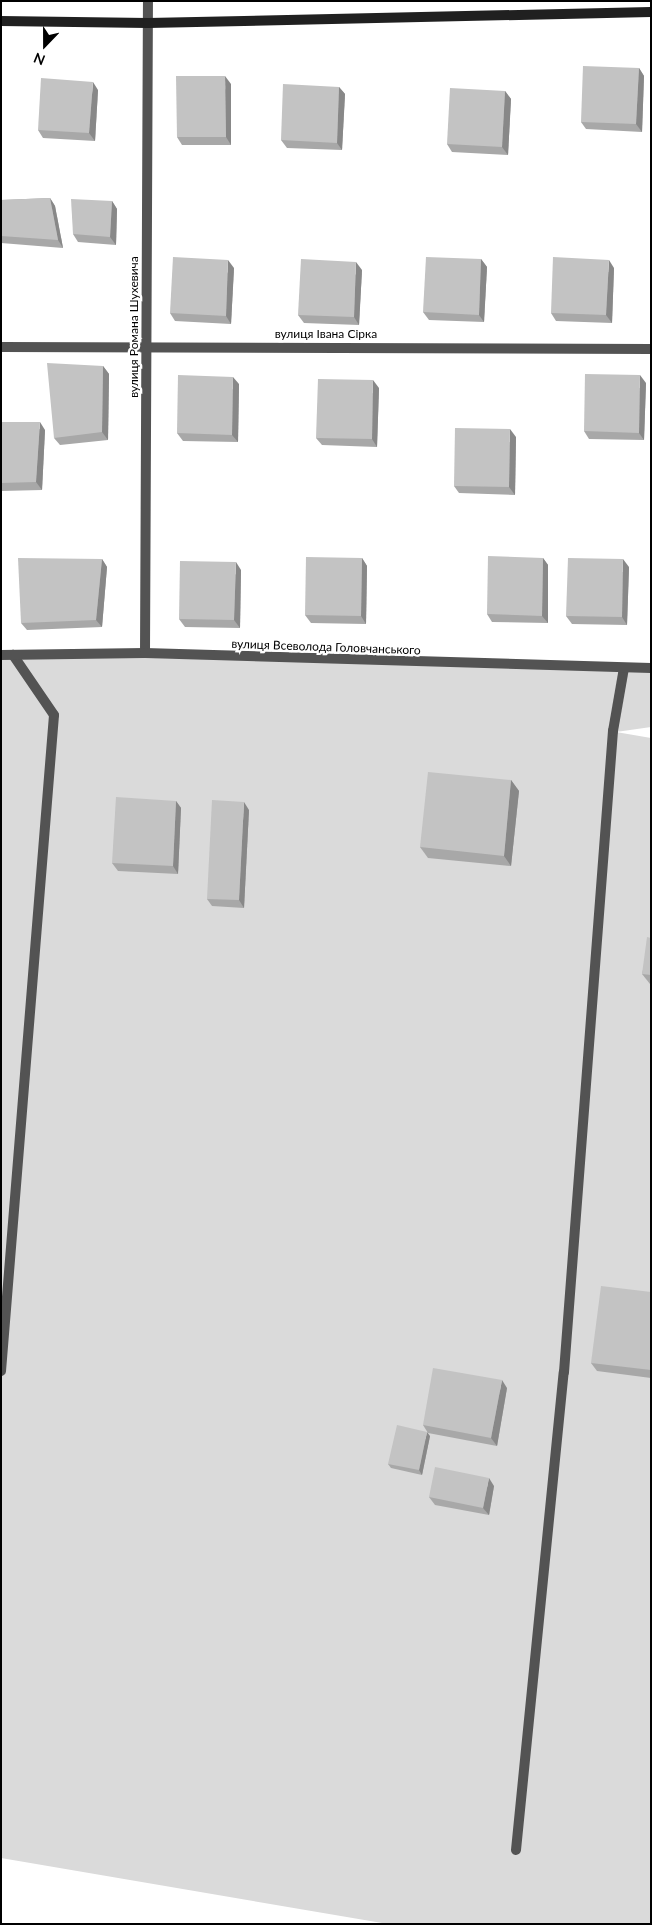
<!DOCTYPE html>
<meta charset="utf-8">
<style>
body{margin:0}
#map{position:relative;width:652px;height:1925px;overflow:hidden;background:#fff;font-family:Lato,sans-serif}
div>[style]{position:absolute}
.green>*{inset:0;background:#dadada}
.lane>*{height:10px;margin:-5px;padding:0 5px;transform-origin:5px;border-radius:5px;background:#535353}
.street>*{height:10px;margin:-5px;padding:0 5px;transform-origin:5px;border-radius:5px;background:#535353}
.secondary>*{height:10px;margin:-5px;padding:0 5px;transform-origin:5px;border-radius:5px;background:#202020}
.wall>*{inset:0;background:#a8a8a8}
.shaded-wall>*{inset:0;background:#888}
.building>*{inset:0;background:#c3c3c3}
span{translate:-50% -50%;white-space:nowrap;text-align:center;line-height:1.15;-webkit-text-stroke:4.5px #fff;paint-order:stroke}
.street-label{font-size:12px;color:#000}
.frame{position:absolute;inset:0;border:2px solid #000;pointer-events:none}
.north{position:absolute;left:20px;top:20px;width:50px;height:50px;-webkit-text-stroke:4px #fff;paint-order:stroke;rotate:202deg;font-size:14px;font-weight:700;line-height:20px;text-align:center;color:#000}
.north::after{content:'';display:block;margin:auto;width:18px;height:22px;background:#000;clip-path:polygon(50% 0,100% 100%,50% 72%,0 100%)}
</style>
<div id="map">
<div class="green">
<div style="clip-path:polygon(1px 655px,651px 668px,651px 727px,616px 732px,651px 738px,651px 1924px,388px 1924px,1px 1858px)"></div>
</div>
<div class="lane">
<div style="left:1px;top:1371px;width:658px;rotate:-85.38deg"></div>
<div style="left:54px;top:715px;width:73px;rotate:-124.3deg"></div>
<div style="left:516px;top:1850px;width:480px;rotate:-84.3deg"></div>
<div style="left:564px;top:1372px;width:643px;rotate:-85.63deg"></div>
<div style="left:613px;top:731px;width:64px;rotate:-80.1deg"></div>
</div>
<div class="street">
<div style="left:1px;top:347px;width:650px;rotate:0.18deg"></div>
<div style="left:145px;top:653px;width:652px;rotate:-89.74deg"></div>
<div style="left:1px;top:655px;width:144px;rotate:-0.8deg"></div>
<div style="left:145px;top:653px;width:506px;rotate:1.7deg"></div>
</div>
<div class="secondary">
<div style="left:1px;top:21px;width:147px;rotate:0.8deg"></div>
<div style="left:148px;top:23px;width:503px;rotate:-1.25deg"></div>
</div>
<div class="wall">
<div style="clip-path:polygon(639px 68px,644px 76px,642px 132px,586px 129px,581px 122px)"></div>
<div style="clip-path:polygon(231px 84px,231px 145px,182px 145px,177px 137px)"></div>
<div style="clip-path:polygon(339px 87px,345px 94px,342px 150px,287px 148px,281px 140px)"></div>
<div style="clip-path:polygon(98px 90px,95px 141px,43px 138px,38px 130px)"></div>
<div style="clip-path:polygon(505px 91px,511px 99px,508px 155px,452px 152px,447px 144px)"></div>
<div style="clip-path:polygon(50px 198px,55px 206px,63px 248px,1px 243px,1px 200px)"></div>
<div style="clip-path:polygon(112px 201px,117px 209px,116px 245px,78px 242px,73px 234px)"></div>
<div style="clip-path:polygon(481px 259px,487px 267px,484px 322px,429px 320px,423px 312px)"></div>
<div style="clip-path:polygon(234px 268px,231px 324px,175px 321px,170px 313px)"></div>
<div style="clip-path:polygon(614px 268px,612px 323px,556px 321px,551px 313px)"></div>
<div style="clip-path:polygon(362px 270px,359px 325px,304px 323px,298px 315px)"></div>
<div style="clip-path:polygon(103px 366px,109px 374px,108px 440px,60px 445px,54px 438px)"></div>
<div style="clip-path:polygon(646px 383px,644px 440px,589px 439px,584px 431px)"></div>
<div style="clip-path:polygon(239px 384px,238px 442px,183px 441px,177px 433px)"></div>
<div style="clip-path:polygon(379px 388px,377px 447px,322px 445px,316px 438px)"></div>
<div style="clip-path:polygon(1px 422px,45px 430px,42px 490px,1px 491px)"></div>
<div style="clip-path:polygon(516px 437px,515px 495px,459px 493px,454px 486px)"></div>
<div style="clip-path:polygon(362px 558px,367px 566px,366px 624px,311px 623px,305px 615px)"></div>
<div style="clip-path:polygon(543px 558px,548px 565px,548px 623px,492px 622px,487px 614px)"></div>
<div style="clip-path:polygon(102px 559px,107px 567px,102px 627px,27px 630px,21px 623px)"></div>
<div style="clip-path:polygon(629px 567px,627px 625px,572px 624px,566px 616px)"></div>
<div style="clip-path:polygon(241px 570px,240px 628px,185px 627px,179px 619px)"></div>
<div style="clip-path:polygon(511px 780px,519px 791px,511px 866px,428px 858px,420px 847px)"></div>
<div style="clip-path:polygon(176px 801px,181px 808px,178px 874px,118px 871px,112px 863px)"></div>
<div style="clip-path:polygon(249px 810px,244px 908px,212px 906px,207px 899px)"></div>
<div style="clip-path:polygon(651px 938px,651px 985px,650px 984px,642px 974px)"></div>
<div style="clip-path:polygon(651px 1292px,651px 1378px,597px 1371px,591px 1363px)"></div>
<div style="clip-path:polygon(507px 1388px,497px 1446px,428px 1433px,423px 1425px)"></div>
<div style="clip-path:polygon(430px 1436px,422px 1475px,391px 1468px,388px 1464px)"></div>
<div style="clip-path:polygon(494px 1486px,489px 1515px,435px 1505px,429px 1497px)"></div>
</div>
<div class="shaded-wall">
<div style="clip-path:polygon(639px 68px,644px 76px,642px 132px,636px 124px)"></div>
<div style="clip-path:polygon(225px 76px,231px 84px,231px 145px,226px 137px)"></div>
<div style="clip-path:polygon(93px 82px,98px 90px,95px 141px,89px 133px)"></div>
<div style="clip-path:polygon(339px 87px,345px 94px,342px 150px,337px 143px)"></div>
<div style="clip-path:polygon(505px 91px,511px 99px,508px 155px,502px 147px)"></div>
<div style="clip-path:polygon(50px 198px,55px 206px,63px 248px,58px 240px)"></div>
<div style="clip-path:polygon(112px 201px,117px 209px,116px 245px,110px 237px)"></div>
<div style="clip-path:polygon(481px 259px,487px 267px,484px 322px,479px 315px)"></div>
<div style="clip-path:polygon(228px 260px,234px 268px,231px 324px,226px 316px)"></div>
<div style="clip-path:polygon(609px 260px,614px 268px,612px 323px,606px 315px)"></div>
<div style="clip-path:polygon(356px 262px,362px 270px,359px 325px,354px 317px)"></div>
<div style="clip-path:polygon(103px 366px,109px 374px,108px 440px,102px 432px)"></div>
<div style="clip-path:polygon(640px 375px,646px 383px,644px 440px,639px 433px)"></div>
<div style="clip-path:polygon(233px 377px,239px 384px,238px 442px,232px 435px)"></div>
<div style="clip-path:polygon(373px 380px,379px 388px,377px 447px,372px 439px)"></div>
<div style="clip-path:polygon(40px 422px,45px 430px,42px 490px,36px 482px)"></div>
<div style="clip-path:polygon(510px 429px,516px 437px,515px 495px,509px 487px)"></div>
<div style="clip-path:polygon(362px 558px,367px 566px,366px 624px,361px 616px)"></div>
<div style="clip-path:polygon(543px 558px,548px 565px,548px 623px,542px 616px)"></div>
<div style="clip-path:polygon(102px 559px,107px 567px,102px 627px,96px 620px)"></div>
<div style="clip-path:polygon(623px 559px,629px 567px,627px 625px,622px 617px)"></div>
<div style="clip-path:polygon(236px 562px,241px 570px,240px 628px,234px 620px)"></div>
<div style="clip-path:polygon(511px 780px,519px 791px,511px 866px,504px 856px)"></div>
<div style="clip-path:polygon(176px 801px,181px 808px,178px 874px,173px 866px)"></div>
<div style="clip-path:polygon(244px 802px,249px 810px,244px 908px,239px 900px)"></div>
<div style="clip-path:polygon(502px 1380px,507px 1388px,497px 1446px,491px 1438px)"></div>
<div style="clip-path:polygon(427px 1432px,430px 1436px,422px 1475px,419px 1470px)"></div>
<div style="clip-path:polygon(489px 1478px,494px 1486px,489px 1515px,483px 1508px)"></div>
</div>
<div class="building">
<div style="clip-path:polygon(583px 66px,639px 68px,636px 124px,581px 122px)"></div>
<div style="clip-path:polygon(176px 76px,225px 76px,226px 137px,177px 137px)"></div>
<div style="clip-path:polygon(41px 78px,93px 82px,89px 133px,38px 130px)"></div>
<div style="clip-path:polygon(283px 84px,339px 87px,337px 143px,281px 140px)"></div>
<div style="clip-path:polygon(450px 88px,505px 91px,502px 147px,447px 144px)"></div>
<div style="clip-path:polygon(50px 198px,58px 240px,1px 236px,1px 200px)"></div>
<div style="clip-path:polygon(71px 199px,112px 201px,110px 237px,73px 234px)"></div>
<div style="clip-path:polygon(173px 257px,228px 260px,226px 316px,170px 313px)"></div>
<div style="clip-path:polygon(426px 257px,481px 259px,479px 315px,423px 312px)"></div>
<div style="clip-path:polygon(553px 257px,609px 260px,606px 315px,551px 313px)"></div>
<div style="clip-path:polygon(301px 259px,356px 262px,354px 317px,298px 315px)"></div>
<div style="clip-path:polygon(47px 363px,103px 366px,102px 432px,54px 438px)"></div>
<div style="clip-path:polygon(585px 374px,640px 375px,639px 433px,584px 431px)"></div>
<div style="clip-path:polygon(178px 375px,233px 377px,232px 435px,177px 433px)"></div>
<div style="clip-path:polygon(318px 379px,373px 380px,372px 439px,316px 438px)"></div>
<div style="clip-path:polygon(1px 422px,40px 422px,36px 482px,1px 483px)"></div>
<div style="clip-path:polygon(455px 428px,510px 429px,509px 487px,454px 486px)"></div>
<div style="clip-path:polygon(488px 556px,543px 558px,542px 616px,487px 614px)"></div>
<div style="clip-path:polygon(306px 557px,362px 558px,361px 616px,305px 615px)"></div>
<div style="clip-path:polygon(18px 558px,102px 559px,96px 620px,21px 623px)"></div>
<div style="clip-path:polygon(568px 558px,623px 559px,622px 617px,566px 616px)"></div>
<div style="clip-path:polygon(180px 561px,236px 562px,234px 620px,179px 619px)"></div>
<div style="clip-path:polygon(428px 772px,511px 780px,504px 856px,420px 847px)"></div>
<div style="clip-path:polygon(116px 797px,176px 801px,173px 866px,112px 863px)"></div>
<div style="clip-path:polygon(212px 800px,244px 802px,239px 900px,207px 899px)"></div>
<div style="clip-path:polygon(647px 937px,651px 938px,651px 975px,642px 974px)"></div>
<div style="clip-path:polygon(601px 1286px,651px 1292px,651px 1370px,591px 1363px)"></div>
<div style="clip-path:polygon(433px 1368px,502px 1380px,491px 1438px,423px 1425px)"></div>
<div style="clip-path:polygon(397px 1425px,427px 1432px,419px 1470px,388px 1464px)"></div>
<div style="clip-path:polygon(435px 1467px,489px 1478px,483px 1508px,429px 1497px)"></div>
</div>
<div class="street-label">
<span style="left:134px;top:327px;rotate:-90deg">вулиця Романа Шухевича</span>
<span style="left:326px;top:334px">вулиця Івана Сірка</span>
<span style="left:326px;top:647px;rotate:2deg">вулиця Всеволода Головчанського</span>
</div>
<div class="frame"></div>
<div class="north">N</div>
</div>
